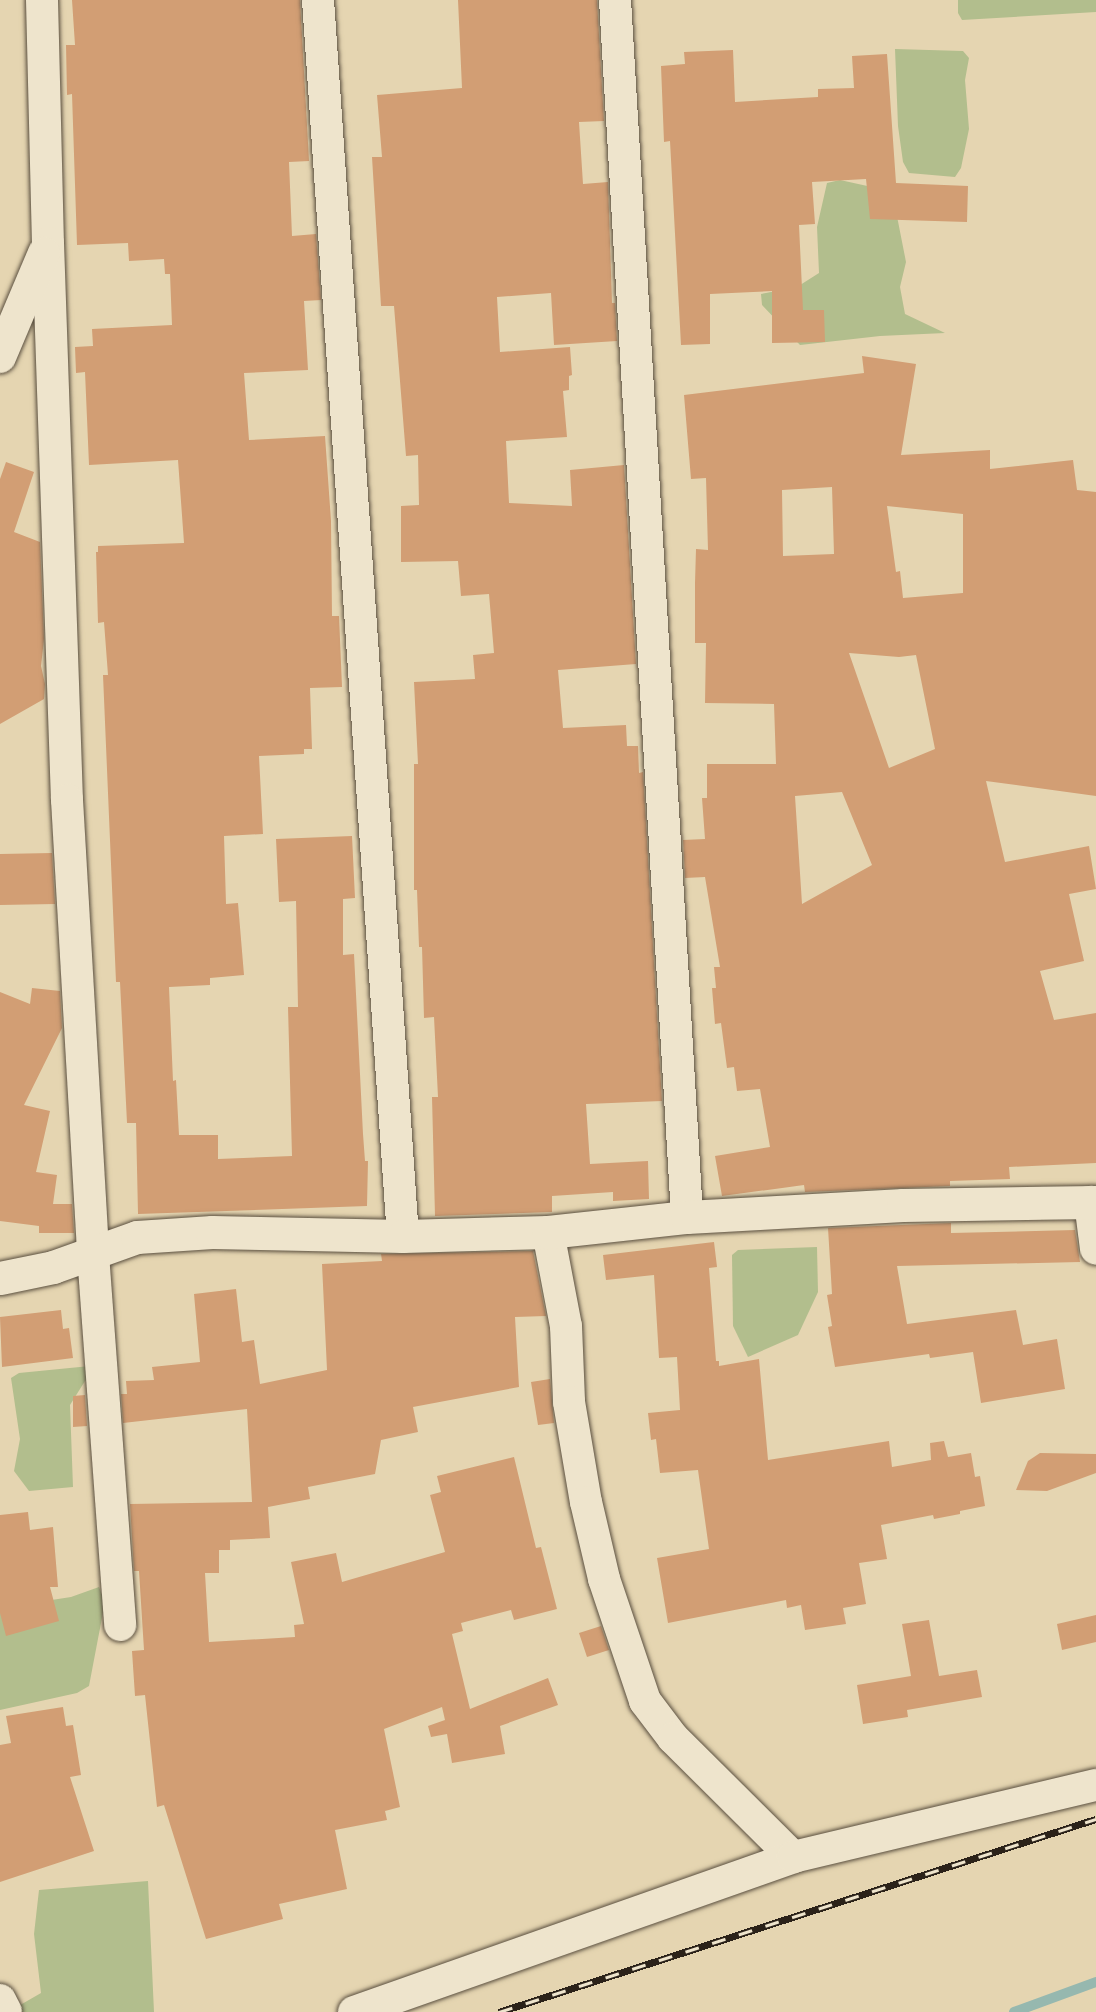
<!DOCTYPE html>
<style>
body{margin:0}
#map{position:relative;width:1096px;height:2012px;overflow:hidden;background:#e5d5b1;font-family:"Old Standard TT",serif}
div>[style]{position:absolute}
.green>*{inset:0;background:#b2be8d}
.stream>*{height:10px;margin:-5px;padding:0 5px;transform-origin:5px;border-radius:5px;background:#96b8af}
.building>*{inset:0;background:#d29e74}
.roads{filter:drop-shadow(0 0 2px #5a4f3f) drop-shadow(0 0 2px #5a4f3f)}
.street>*{height:32px;margin:-16px;padding:0 16px;transform-origin:16px;border-radius:16px;background:#eee4cc}
.secondary>*{height:33px;margin:-16.5px;padding:0 16.5px;transform-origin:16.5px;border-radius:16.5px;background:#eee4cc}
.rail>*{height:7px;margin-top:-3.5px;transform-origin:0;background:repeating-linear-gradient(90deg,#eee4cc 0 14px,#2b2219 0 28px);box-sizing:border-box;border-block:2px solid #2b2219}
span{translate:-50% -50%;white-space:nowrap;text-align:center;line-height:1.15;-webkit-text-stroke:6px #eee4cc;paint-order:stroke}
</style>
<div id="map">
<div class="green">
<div style="clip-path:polygon(958px 0,1096px 0,1096px 12px,962px 20px,958px 13px)"></div>
<div style="clip-path:polygon(895px 49px,963px 51px,969px 58px,965px 80px,969px 129px,961px 168px,955px 177px,909px 173px,903px 162px,898px 126px)"></div>
<div style="clip-path:polygon(840px 180px,881px 189px,894px 201px,906px 262px,900px 287px,905px 314px,945px 333px,880px 336px,800px 345px,762px 305px,761px 294px,797px 287px,819px 273px,817px 227px,827px 183px)"></div>
<div style="clip-path:polygon(817px 1247px,818px 1292px,798px 1335px,748px 1357px,733px 1326px,732px 1255px,738px 1250px)"></div>
<div style="clip-path:polygon(90px 1366px,90px 1378px,85px 1381px,70px 1405px,73px 1487px,29px 1491px,14px 1471px,20px 1439px,11px 1378px,19px 1373px)"></div>
<div style="clip-path:polygon(99px 1587px,105px 1602px,89px 1686px,77px 1693px,0 1710px,0 1608px,71px 1597px)"></div>
<div style="clip-path:polygon(148px 1881px,154px 2012px,8px 2012px,41px 1993px,34px 1934px,39px 1890px)"></div>
</div>
<div class="stream">
<div style="left:1014px;top:2012px;width:87px;rotate:-20.1deg"></div>
</div>
<div class="building">
<div style="clip-path:polygon(72px 0,300px 0,309px 161px,289px 162px,292px 236px,316px 234px,321px 300px,304px 301px,308px 370px,244px 373px,249px 440px,325px 436px,331px 521px,332px 616px,339px 616px,342px 687px,310px 688px,312px 749px,304px 749px,304px 754px,259px 756px,263px 834px,224px 836px,226px 904px,238px 903px,244px 975px,210px 978px,210px 985px,169px 987px,173px 1081px,176px 1080px,179px 1135px,218px 1135px,218px 1159px,292px 1156px,288px 1007px,298px 1007px,296px 901px,279px 902px,276px 839px,352px 836px,355px 898px,343px 899px,343px 955px,354px 954px,363px 1134px,365px 1161px,368px 1161px,367px 1206px,138px 1214px,136px 1123px,127px 1123px,120px 982px,116px 982px,103px 675px,108px 675px,104px 622px,98px 623px,96px 552px,98px 552px,98px 546px,184px 543px,178px 460px,89px 465px,85px 372px,76px 373px,75px 347px,93px 346px,92px 329px,172px 325px,170px 274px,165px 274px,164px 259px,129px 261px,128px 243px,77px 245px,72px 94px,67px 95px,66px 45px,75px 45px)"></div>
<div style="clip-path:polygon(458px 0,597px 0,604px 121px,579px 122px,583px 184px,608px 182px,612px 303px,615px 303px,617px 341px,554px 345px,551px 293px,497px 297px,500px 352px,570px 347px,572px 375px,569px 376px,569px 390px,563px 391px,567px 437px,506px 441px,509px 503px,572px 506px,570px 470px,624px 465px,636px 664px,558px 670px,563px 728px,626px 725px,627px 746px,638px 746px,639px 773px,643px 772px,662px 1101px,586px 1104px,590px 1164px,648px 1161px,649px 1199px,613px 1201px,613px 1192px,552px 1196px,552px 1212px,435px 1216px,432px 1097px,438px 1097px,434px 1017px,424px 1018px,422px 947px,419px 947px,417px 890px,414px 890px,414px 764px,418px 764px,414px 682px,475px 679px,473px 655px,494px 653px,489px 594px,461px 596px,458px 561px,401px 562px,401px 506px,419px 505px,418px 455px,406px 456px,394px 306px,381px 306px,372px 157px,382px 157px,377px 95px,462px 88px)"></div>
<div style="clip-path:polygon(733px 50px,735px 102px,818px 97px,818px 89px,854px 88px,852px 56px,887px 54px,896px 183px,968px 186px,967px 222px,870px 219px,866px 179px,812px 182px,815px 224px,799px 225px,803px 310px,824px 310px,825px 342px,772px 343px,772px 291px,710px 294px,710px 344px,681px 345px,670px 141px,664px 142px,661px 66px,685px 64px,684px 52px)"></div>
<div style="clip-path:polygon(evenodd,862px 356px,916px 364px,901px 455px,990px 450px,990px 469px,1073px 460px,1077px 490px,1096px 492px,1096px 796px,986px 781px,1005px 862px,1089px 846px,1096px 889px,1069px 894px,1084px 961px,1040px 971px,1054px 1020px,1096px 1013px,1096px 1163px,1009px 1167px,1010px 1179px,950px 1181px,950px 1186px,805px 1192px,804px 1185px,722px 1196px,715px 1156px,770px 1147px,760px 1089px,737px 1091px,734px 1067px,727px 1068px,721px 1023px,715px 1024px,712px 988px,716px 988px,714px 967px,720px 967px,705px 877px,685px 878px,683px 840px,705px 839px,702px 798px,707px 798px,707px 764px,776px 764px,774px 704px,705px 703px,706px 643px,695px 643px,695px 583px,696px 549px,708px 550px,706px 478px,691px 479px,684px 395px,864px 373px,862px 356px,832px 487px,834px 554px,783px 556px,782px 490px,832px 487px,862px 356px,887px 506px,963px 514px,963px 593px,903px 598px,900px 571px,896px 572px,887px 506px,862px 356px,849px 653px,899px 657px,916px 655px,935px 749px,889px 768px,849px 653px,862px 356px,842px 792px,872px 865px,802px 904px,795px 796px,842px 792px)"></div>
<div style="clip-path:polygon(6px 462px,34px 472px,14px 532px,40px 542px,44px 639px,41px 666px,45px 684px,44px 699px,0 724px,0 479px)"></div>
<div style="clip-path:polygon(52px 853px,55px 904px,0 905px,0 854px)"></div>
<div style="clip-path:polygon(32px 988px,60px 991px,62px 1028px,24px 1105px,50px 1111px,36px 1172px,57px 1175px,53px 1204px,72px 1204px,74px 1233px,39px 1233px,39px 1226px,0 1221px,0 992px,30px 1004px)"></div>
<div style="clip-path:polygon(951px 1223px,951px 1233px,1075px 1230px,1080px 1262px,897px 1266px,907px 1324px,1016px 1310px,1023px 1345px,1057px 1339px,1065px 1389px,981px 1403px,973px 1352px,930px 1358px,929px 1354px,835px 1367px,828px 1327px,832px 1326px,827px 1295px,832px 1294px,828px 1228px)"></div>
<div style="clip-path:polygon(714px 1242px,717px 1267px,709px 1268px,716px 1361px,719px 1361px,719px 1366px,759px 1359px,768px 1460px,889px 1441px,892px 1467px,931px 1460px,930px 1443px,944px 1441px,948px 1457px,971px 1453px,975px 1477px,980px 1476px,985px 1506px,960px 1511px,960px 1514px,934px 1519px,933px 1515px,881px 1525px,887px 1559px,859px 1563px,866px 1604px,843px 1608px,846px 1624px,805px 1630px,801px 1605px,787px 1608px,786px 1600px,668px 1623px,657px 1558px,709px 1549px,698px 1470px,660px 1473px,656px 1439px,651px 1440px,648px 1413px,680px 1410px,677px 1357px,659px 1358px,654px 1275px,606px 1280px,603px 1255px)"></div>
<div style="clip-path:polygon(533px 1251px,546px 1316px,515px 1317px,519px 1387px,413px 1407px,418px 1432px,381px 1440px,375px 1474px,308px 1487px,310px 1499px,268px 1507px,270px 1538px,230px 1540px,230px 1550px,219px 1550px,219px 1573px,205px 1573px,209px 1642px,295px 1637px,294px 1625px,304px 1624px,291px 1562px,336px 1553px,342px 1582px,445px 1552px,430px 1495px,441px 1492px,437px 1476px,514px 1457px,536px 1548px,541px 1547px,557px 1609px,514px 1620px,511px 1610px,461px 1623px,463px 1631px,452px 1634px,470px 1709px,548px 1678px,558px 1705px,500px 1726px,505px 1754px,452px 1763px,447px 1734px,431px 1737px,428px 1726px,445px 1720px,442px 1707px,384px 1729px,400px 1807px,385px 1811px,387px 1820px,335px 1830px,347px 1889px,279px 1904px,283px 1919px,206px 1939px,164px 1805px,157px 1807px,145px 1695px,135px 1696px,132px 1651px,144px 1650px,139px 1571px,134px 1571px,130px 1504px,252px 1502px,247px 1409px,123px 1423px,121px 1394px,127px 1394px,126px 1381px,154px 1380px,152px 1367px,200px 1362px,194px 1294px,236px 1289px,242px 1342px,254px 1340px,260px 1384px,327px 1370px,322px 1264px,382px 1261px,381px 1254px)"></div>
<div style="clip-path:polygon(61px 1310px,63px 1329px,69px 1328px,73px 1358px,2px 1367px,0 1317px)"></div>
<div style="clip-path:polygon(550px 1379px,554px 1423px,538px 1425px,531px 1382px)"></div>
<div style="clip-path:polygon(85px 1395px,87px 1426px,73px 1427px,73px 1396px)"></div>
<div style="clip-path:polygon(1040px 1453px,1096px 1454px,1096px 1473px,1047px 1491px,1016px 1490px,1028px 1461px)"></div>
<div style="clip-path:polygon(28px 1512px,30px 1530px,53px 1527px,58px 1587px,50px 1587px,59px 1621px,6px 1636px,0 1613px,0 1515px)"></div>
<div style="clip-path:polygon(1096px 1615px,1096px 1642px,1062px 1650px,1057px 1624px)"></div>
<div style="clip-path:polygon(929px 1620px,939px 1676px,977px 1670px,982px 1697px,907px 1710px,908px 1717px,863px 1724px,857px 1685px,911px 1676px,902px 1624px)"></div>
<div style="clip-path:polygon(601px 1626px,609px 1650px,587px 1657px,579px 1633px)"></div>
<div style="clip-path:polygon(63px 1707px,66px 1726px,73px 1725px,81px 1775px,70px 1777px,94px 1851px,0 1882px,0 1745px,11px 1743px,6px 1716px)"></div>
</div>
<div class="roads">
<div class="street">
<div style="left:42px;top:0;width:243px;rotate:88.6deg"></div>
<div style="left:48px;top:243px;width:557px;rotate:88.05deg"></div>
<div style="left:67px;top:800px;width:455px;rotate:86.7deg"></div>
<div style="left:93px;top:1254px;width:372px;rotate:85.8deg"></div>
<div style="left:318px;top:0;width:1239px;rotate:86.07deg"></div>
<div style="left:615px;top:0;width:1219px;rotate:86.61deg"></div>
<div style="left:0;top:357px;width:113px;rotate:-67.1deg"></div>
<div style="left:1090px;top:1202px;width:47px;rotate:82.7deg"></div>
<div style="left:548px;top:1232px;width:96px;rotate:79.2deg"></div>
<div style="left:566px;top:1326px;width:76px;rotate:87.7deg"></div>
<div style="left:569px;top:1402px;width:101px;rotate:80.4deg"></div>
<div style="left:586px;top:1502px;width:79px;rotate:76.8deg"></div>
<div style="left:604px;top:1579px;width:129px;rotate:71.4deg"></div>
<div style="left:645px;top:1701px;width:46px;rotate:52.9deg"></div>
<div style="left:673px;top:1738px;width:169px;rotate:44.8deg"></div>
<div style="left:0;top:2000px;width:13px;rotate:63deg"></div>
<div style="left:354px;top:2012px;width:466px;rotate:-19.4deg"></div>
<div style="left:793px;top:1857px;width:311px;rotate:-13.4deg"></div>
</div>
<div class="secondary">
<div style="left:0;top:1278px;width:54px;rotate:-11.7deg"></div>
<div style="left:53px;top:1267px;width:89px;rotate:-19.7deg"></div>
<div style="left:137px;top:1237px;width:75px;rotate:-3.8deg"></div>
<div style="left:212px;top:1232px;width:191px;rotate:1.2deg"></div>
<div style="left:403px;top:1236px;width:145px;rotate:-1.6deg"></div>
<div style="left:548px;top:1232px;width:140px;rotate:-6.2deg"></div>
<div style="left:687px;top:1217px;width:216px;rotate:-3.2deg"></div>
<div style="left:903px;top:1205px;width:193px;rotate:-0.9deg"></div>
</div>
</div>
<div class="rail">
<div style="left:499px;top:2012px;width:627px;rotate:-17.92deg"></div>
</div>
</div>
